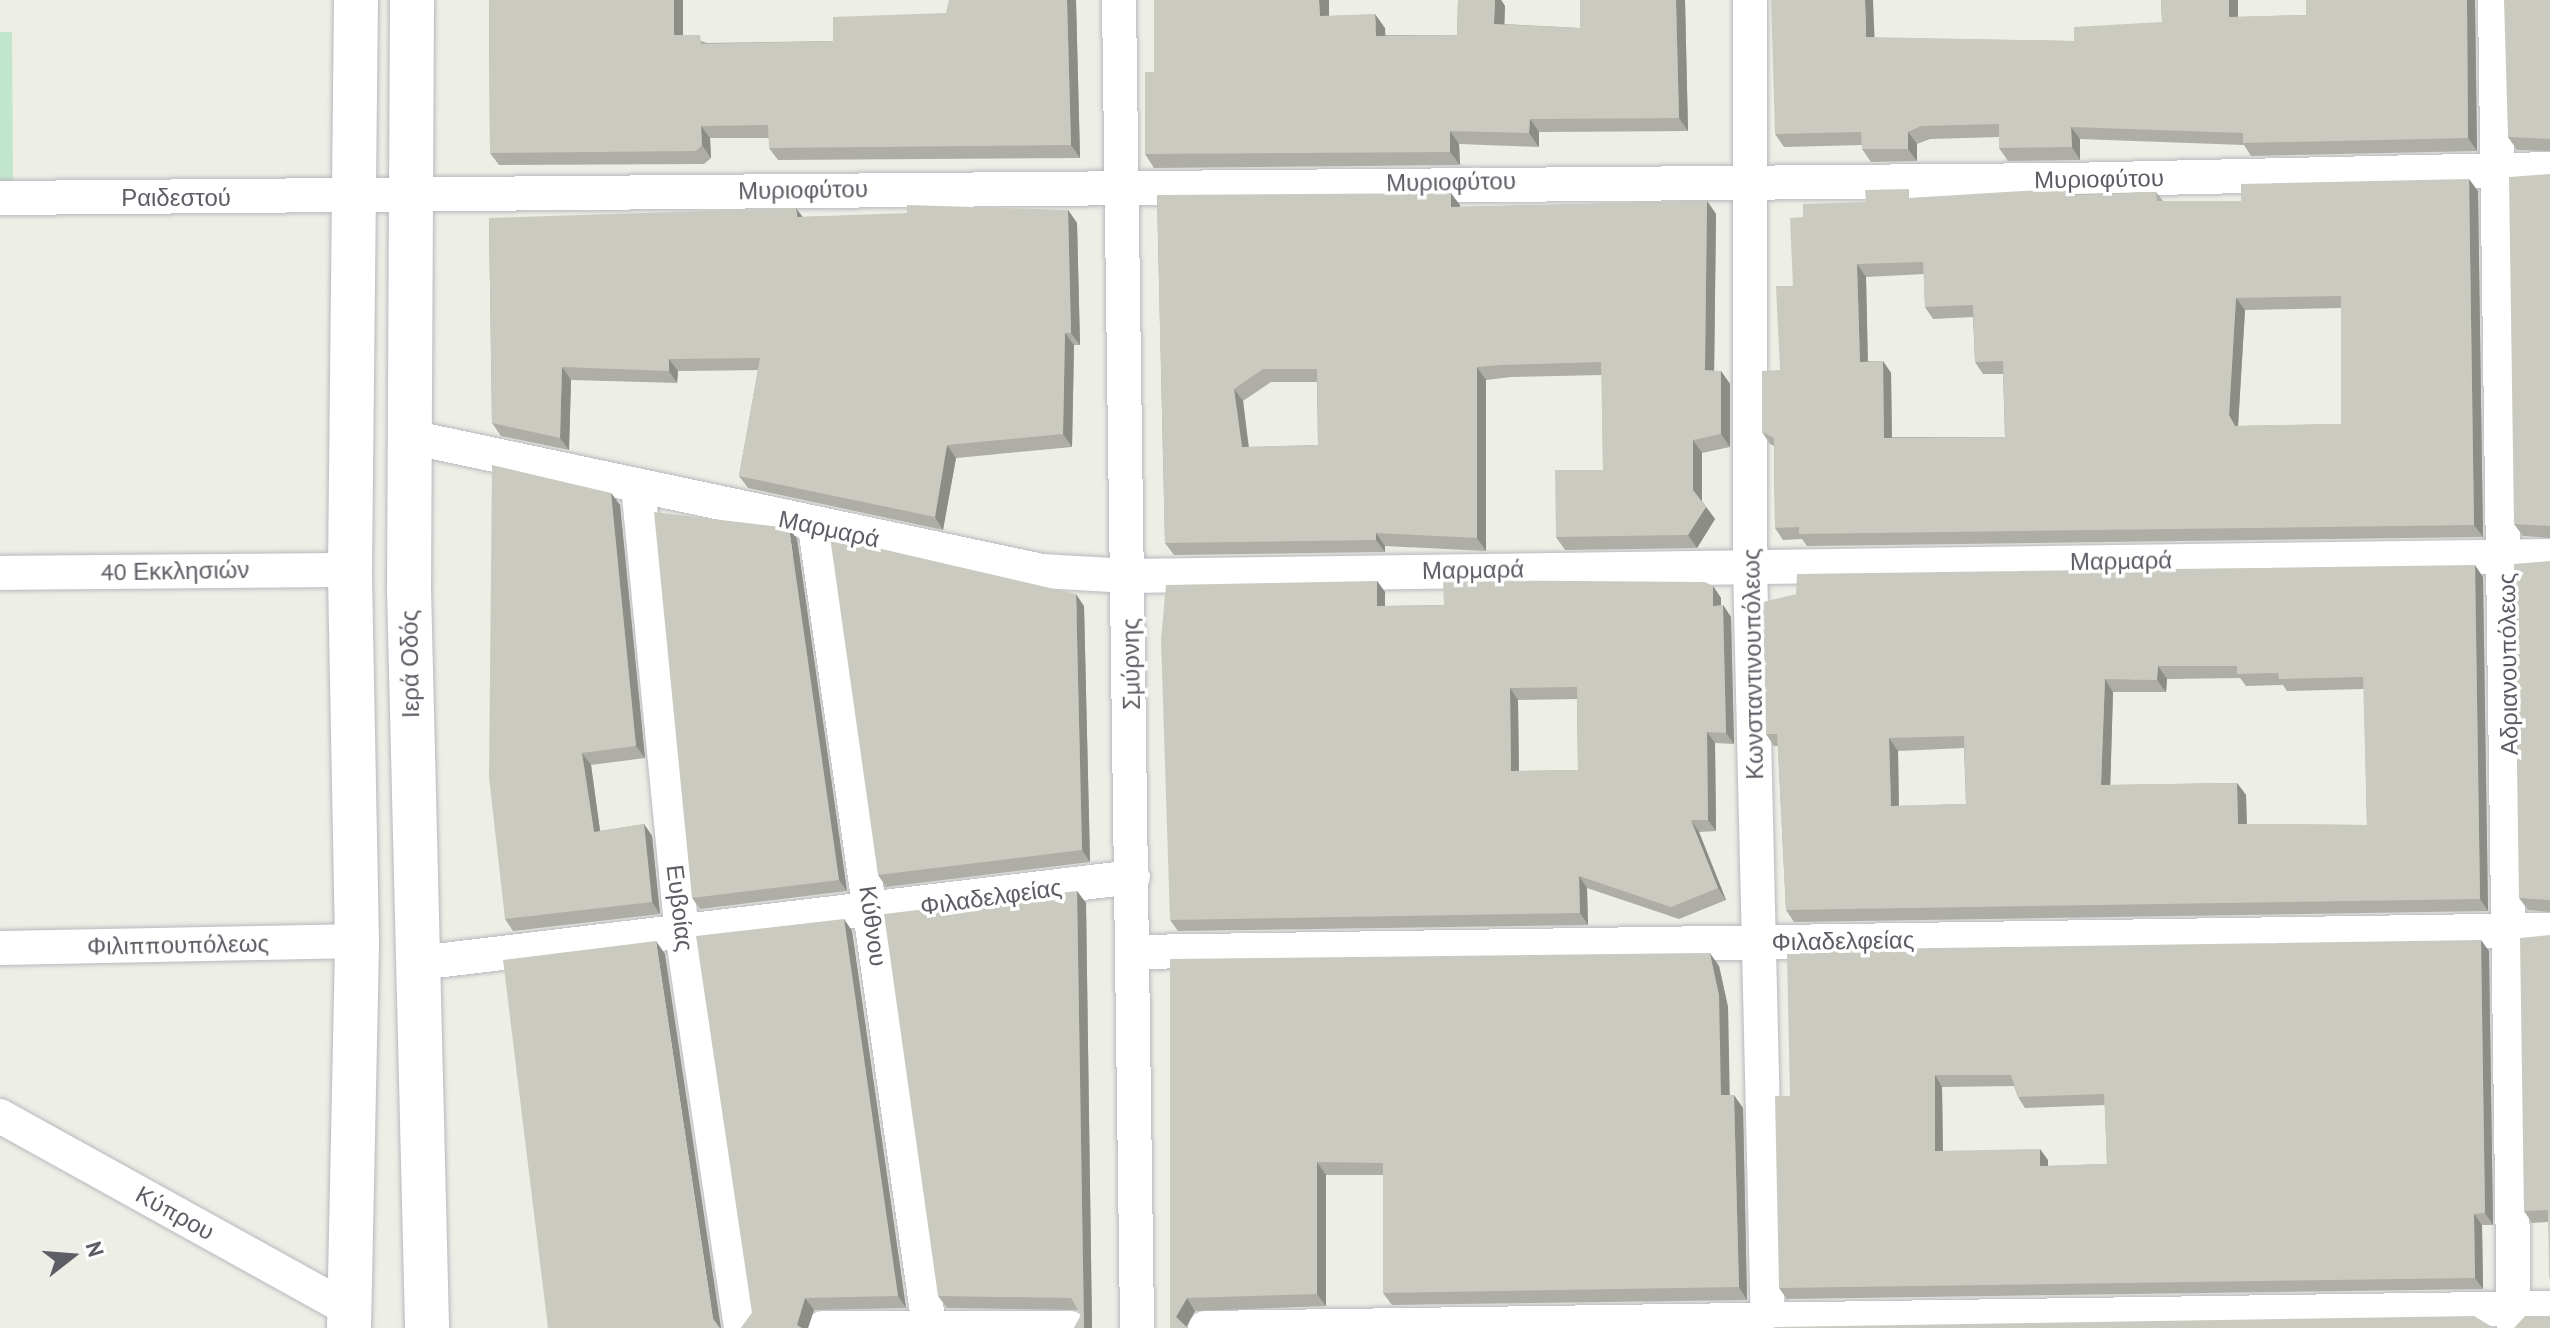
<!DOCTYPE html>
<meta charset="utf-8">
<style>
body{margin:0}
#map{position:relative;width:2550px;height:1328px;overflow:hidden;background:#edeee5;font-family:"PT Sans",sans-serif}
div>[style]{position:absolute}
.green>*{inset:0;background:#c2e5cd}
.roads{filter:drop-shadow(0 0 2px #b7b8be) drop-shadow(0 0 2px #b7b8be)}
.minor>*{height:34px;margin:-17px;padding:0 17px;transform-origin:17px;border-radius:17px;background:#fff}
.secondary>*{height:44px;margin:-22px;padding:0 22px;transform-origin:22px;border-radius:22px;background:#fff}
.wall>*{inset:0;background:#aeaea6}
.shaded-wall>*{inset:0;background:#8d8d87}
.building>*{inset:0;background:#cacac1}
span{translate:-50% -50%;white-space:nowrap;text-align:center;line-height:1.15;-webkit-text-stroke:7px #fff;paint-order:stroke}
.street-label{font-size:24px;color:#5d5e65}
.north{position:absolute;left:32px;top:1216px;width:80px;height:80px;-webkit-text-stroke:6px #fff;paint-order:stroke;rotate:73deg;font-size:22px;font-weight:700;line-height:32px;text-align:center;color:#5d5e65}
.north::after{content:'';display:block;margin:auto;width:28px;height:36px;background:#5d5e65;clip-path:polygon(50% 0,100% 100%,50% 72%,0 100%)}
</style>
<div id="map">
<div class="green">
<div style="clip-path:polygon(0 32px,12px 32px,13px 187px,0 187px)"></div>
</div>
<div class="roads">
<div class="minor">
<div style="left:1119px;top:0;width:1328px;rotate:89.22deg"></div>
<div style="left:1750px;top:0;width:566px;rotate:90deg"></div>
<div style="left:1750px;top:566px;width:762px;rotate:88.65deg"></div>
<div style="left:2495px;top:0;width:1328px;rotate:89.18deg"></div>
<div style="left:0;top:198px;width:2068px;rotate:-0.5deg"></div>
<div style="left:2068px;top:180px;width:482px;rotate:-1.3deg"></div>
<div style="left:410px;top:437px;width:646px;rotate:11.97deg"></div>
<div style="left:1042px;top:571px;width:87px;rotate:3.3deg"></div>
<div style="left:1129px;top:576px;width:1421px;rotate:-0.81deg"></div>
<div style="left:638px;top:486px;width:449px;rotate:84.4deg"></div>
<div style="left:682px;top:933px;width:399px;rotate:81.5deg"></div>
<div style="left:815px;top:527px;width:807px;rotate:81.88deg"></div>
<div style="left:0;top:573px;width:350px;rotate:-0.5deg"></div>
<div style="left:0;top:948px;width:357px;rotate:-1.1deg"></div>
<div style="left:1135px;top:952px;width:1415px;rotate:-0.89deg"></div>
<div style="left:419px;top:963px;width:719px;rotate:-6.87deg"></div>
<div style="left:0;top:1116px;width:400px;rotate:29deg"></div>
<div style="left:823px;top:1328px;width:247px"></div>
<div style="left:1205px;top:1328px;width:1345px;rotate:-0.85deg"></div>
</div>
<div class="secondary">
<div style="left:412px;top:0;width:589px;rotate:90.29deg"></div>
<div style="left:409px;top:589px;width:739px;rotate:88.6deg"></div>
<div style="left:349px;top:1328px;width:387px;rotate:-88.8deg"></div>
<div style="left:357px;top:941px;width:371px;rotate:-91.1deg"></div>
<div style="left:350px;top:570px;width:570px;rotate:-89.4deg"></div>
</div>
</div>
<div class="wall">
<div style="clip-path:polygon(489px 0,683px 0,683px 35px,707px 43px,833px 41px,946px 13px,1076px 0,1080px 158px,778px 160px,769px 148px,769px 138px,710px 138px,711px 158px,704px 164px,499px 165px,490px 153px)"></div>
<div style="clip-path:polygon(1154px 0,1329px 0,1329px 16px,1385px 28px,1385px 35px,1457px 35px,1458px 0,1501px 0,1505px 6px,1504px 24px,1580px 28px,1685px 0,1688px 131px,1539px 132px,1539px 147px,1459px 144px,1460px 165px,1154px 168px,1145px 154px,1154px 72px)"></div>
<div style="clip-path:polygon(2161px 0,2238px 0,2238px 17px,2306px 15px,2475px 0,2477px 151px,2251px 156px,2244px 145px,2080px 139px,2080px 160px,2008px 161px,1999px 148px,1999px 137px,1930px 139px,1917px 144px,1917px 161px,1871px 162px,1862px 149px,1862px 145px,1784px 147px,1775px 134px,1874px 38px,2074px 41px,2162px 22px)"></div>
<div style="clip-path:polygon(2550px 0,2550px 151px,2517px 150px,2508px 137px)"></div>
<div style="clip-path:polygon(2550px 174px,2550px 538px,2523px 536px,2514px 524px)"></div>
<div style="clip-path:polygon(evenodd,2478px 191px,2483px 537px,1807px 546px,1802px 539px,1783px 540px,1775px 528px,1774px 446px,1770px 444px,1762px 432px,1780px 370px,1803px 217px,1866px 202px,1914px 198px,2156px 192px,2163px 201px,2241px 201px,2478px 191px,1924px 274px,1925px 307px,1933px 319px,1973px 317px,1975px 362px,1983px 374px,2003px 374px,2005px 437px,1892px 437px,1891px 373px,1883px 361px,1868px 361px,1866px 277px,1924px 274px,2478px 191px,2341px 308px,2341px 424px,2238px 426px,2245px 310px,2341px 308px)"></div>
<div style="clip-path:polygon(evenodd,1157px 195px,1460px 205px,1460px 207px,1707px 201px,1716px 214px,1714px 371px,1721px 371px,1730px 384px,1730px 447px,1702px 453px,1702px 501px,1715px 519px,1697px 548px,1565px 550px,1556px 537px,1603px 470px,1602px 375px,1511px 377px,1486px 380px,1486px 551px,1385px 546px,1385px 552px,1174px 555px,1165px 543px,1157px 195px,1271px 382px,1317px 382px,1318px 445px,1249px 447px,1243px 401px,1271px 382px)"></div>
<div style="clip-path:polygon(1068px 210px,1077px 223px,1080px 345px,1074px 345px,1072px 447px,956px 458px,943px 530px,748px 488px,739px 476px,758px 370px,678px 371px,677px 383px,571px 380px,569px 450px,501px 436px,492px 423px,489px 218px,803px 217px)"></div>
<div style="clip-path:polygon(611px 493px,620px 505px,645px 758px,591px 765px,600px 831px,644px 824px,652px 836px,660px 914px,513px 931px,505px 919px)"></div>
<div style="clip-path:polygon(797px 539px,847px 891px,700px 909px,692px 898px)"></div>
<div style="clip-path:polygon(2550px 561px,2550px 912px,2528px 910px,2519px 898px)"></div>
<div style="clip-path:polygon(evenodd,2483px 577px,2488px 911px,1794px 922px,1786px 910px,1778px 746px,1774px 746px,1766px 734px,2483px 577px,2240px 678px,2246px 686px,2283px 685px,2287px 691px,2364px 689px,2367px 825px,2247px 824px,2246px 795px,2237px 783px,2110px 785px,2113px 692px,2166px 692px,2167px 679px,2240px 678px,2483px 577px,1964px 748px,1966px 804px,1899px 806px,1898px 751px,1964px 748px)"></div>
<div style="clip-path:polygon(evenodd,1377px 581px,1385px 592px,1385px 606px,1444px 605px,1713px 586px,1721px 598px,1721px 605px,1723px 605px,1731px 617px,1734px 744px,1715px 743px,1716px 831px,1699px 832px,1726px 900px,1679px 919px,1587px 888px,1588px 925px,1178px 931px,1170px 920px,1377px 581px,1577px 699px,1578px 770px,1519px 771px,1518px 700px,1577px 699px)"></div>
<div style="clip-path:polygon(1084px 606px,1090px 862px,886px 887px,878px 875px)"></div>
<div style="clip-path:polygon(1077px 891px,1086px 903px,1092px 1328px,1074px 1328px,1081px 1315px,1078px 1310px,947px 1308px,938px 1296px)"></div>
<div style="clip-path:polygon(844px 919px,852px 931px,906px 1308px,814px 1310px,808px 1328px,741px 1328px,752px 1313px)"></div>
<div style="clip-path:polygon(2550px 935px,2548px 1222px,2532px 1223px,2524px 1211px)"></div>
<div style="clip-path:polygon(evenodd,1797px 950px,2489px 951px,2493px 1225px,2482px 1225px,2483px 1289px,1787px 1299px,1779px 1288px,1790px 1096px,1800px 954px,1797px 950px,2014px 1086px,2018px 1097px,2025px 1108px,2105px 1105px,2107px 1164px,2048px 1166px,2048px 1160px,1943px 1151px,1942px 1087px,2014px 1086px)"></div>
<div style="clip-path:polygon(1170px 959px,1719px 966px,1728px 1007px,1729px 1095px,1743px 1108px,1747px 1300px,1392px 1305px,1383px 1293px,1383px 1175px,1326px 1175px,1326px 1306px,1195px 1311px,1170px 1328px)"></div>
</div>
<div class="shaded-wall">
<div style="clip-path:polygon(674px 0,683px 0,683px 47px,674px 35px)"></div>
<div style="clip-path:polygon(1067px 0,1076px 0,1080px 158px,1071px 145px)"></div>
<div style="clip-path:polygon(1319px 0,1329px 0,1329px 30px,1320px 16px)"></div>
<div style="clip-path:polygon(1495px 0,1501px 0,1505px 6px,1504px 37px,1494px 24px)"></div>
<div style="clip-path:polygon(1676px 0,1685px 0,1688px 131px,1679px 118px)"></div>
<div style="clip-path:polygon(1865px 0,1873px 0,1875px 50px,1866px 37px)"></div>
<div style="clip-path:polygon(2229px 0,2238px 0,2238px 29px,2229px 17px)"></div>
<div style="clip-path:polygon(2467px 0,2475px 0,2477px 151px,2468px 138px)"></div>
<div style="clip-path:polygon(1375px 14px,1385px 28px,1386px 49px,1376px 36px)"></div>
<div style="clip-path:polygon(1530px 119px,1539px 132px,1539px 147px,1529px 133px)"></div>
<div style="clip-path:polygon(701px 126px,710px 138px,711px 158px,702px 145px)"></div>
<div style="clip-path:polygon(2071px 127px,2080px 139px,2080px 160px,2072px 147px)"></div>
<div style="clip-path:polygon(1450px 131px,1459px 144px,1460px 165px,1450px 152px)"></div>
<div style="clip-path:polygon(1908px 132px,1917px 144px,1917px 161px,1908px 149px)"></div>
<div style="clip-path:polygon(2469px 179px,2478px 191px,2483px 537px,2474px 525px)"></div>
<div style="clip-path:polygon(1451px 193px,1460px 205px,1460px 220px,1451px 207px)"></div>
<div style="clip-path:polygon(1707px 201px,1716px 214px,1714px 382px,1705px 370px)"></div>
<div style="clip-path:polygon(796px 208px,805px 220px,797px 217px)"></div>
<div style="clip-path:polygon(1068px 210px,1077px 223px,1080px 345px,1071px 333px)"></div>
<div style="clip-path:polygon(1857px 264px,1866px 277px,1868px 374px,1860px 362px)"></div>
<div style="clip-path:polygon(2236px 298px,2245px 310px,2238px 427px,2235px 426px,2229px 415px)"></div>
<div style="clip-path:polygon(1065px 333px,1074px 345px,1072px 447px,1063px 434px)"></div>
<div style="clip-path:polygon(669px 359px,678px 371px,677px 383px,669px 371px)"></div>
<div style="clip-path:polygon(1883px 361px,1891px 373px,1892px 450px,1884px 438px)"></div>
<div style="clip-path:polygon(562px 367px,571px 380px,569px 450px,560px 438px)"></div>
<div style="clip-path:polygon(1477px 367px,1486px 380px,1486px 551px,1477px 538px)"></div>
<div style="clip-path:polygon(1721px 371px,1730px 384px,1730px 447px,1721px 434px)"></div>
<div style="clip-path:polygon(1234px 389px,1243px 401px,1250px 460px,1242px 447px)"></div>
<div style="clip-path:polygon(1693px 440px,1702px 453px,1702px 503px,1693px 490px)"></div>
<div style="clip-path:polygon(947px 445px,956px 458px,943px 530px,935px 517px)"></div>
<div style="clip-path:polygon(611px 493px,620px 505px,645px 758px,636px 746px)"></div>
<div style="clip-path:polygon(1706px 507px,1715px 519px,1697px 548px,1688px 535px)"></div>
<div style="clip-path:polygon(789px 528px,797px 539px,847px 891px,839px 880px)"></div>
<div style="clip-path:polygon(1376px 533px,1385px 546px,1385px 552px,1376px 540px)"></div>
<div style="clip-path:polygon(2475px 565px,2483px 577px,2488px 911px,2480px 899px)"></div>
<div style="clip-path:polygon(1377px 581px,1385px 592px,1385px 617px,1377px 606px)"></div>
<div style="clip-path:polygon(1713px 586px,1721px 598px,1721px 617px,1713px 606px)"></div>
<div style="clip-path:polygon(1076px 594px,1084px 606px,1090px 862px,1082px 850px)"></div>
<div style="clip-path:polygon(1723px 605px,1731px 617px,1734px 744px,1726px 733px)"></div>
<div style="clip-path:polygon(2158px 666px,2167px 679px,2166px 692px,2157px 680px)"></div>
<div style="clip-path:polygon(2105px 679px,2113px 692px,2110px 797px,2101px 785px)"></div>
<div style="clip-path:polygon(1510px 688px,1518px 700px,1519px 782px,1511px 771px)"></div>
<div style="clip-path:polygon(1707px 732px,1715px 743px,1716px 831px,1708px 820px)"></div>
<div style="clip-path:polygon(1889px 738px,1898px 751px,1899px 818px,1891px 806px)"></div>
<div style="clip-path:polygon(582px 753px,591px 765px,602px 845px,594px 832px)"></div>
<div style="clip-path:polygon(2237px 783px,2246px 795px,2247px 836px,2238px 824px)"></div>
<div style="clip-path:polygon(1691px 820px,1699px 832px,1726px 900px,1718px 888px)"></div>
<div style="clip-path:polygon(644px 824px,652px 836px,660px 914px,652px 902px)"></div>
<div style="clip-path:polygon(1579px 876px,1587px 888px,1588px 925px,1580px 913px)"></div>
<div style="clip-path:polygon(1077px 891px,1086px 903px,1092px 1328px,1084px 1328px)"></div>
<div style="clip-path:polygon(844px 919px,852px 931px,906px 1308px,898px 1296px)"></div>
<div style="clip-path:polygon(2481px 940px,2489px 951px,2493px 1225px,2485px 1213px)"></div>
<div style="clip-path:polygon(656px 941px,665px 954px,721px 1328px,719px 1328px,713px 1319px)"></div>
<div style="clip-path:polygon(1710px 953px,1719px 966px,1728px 1007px,1730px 1108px,1721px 1095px)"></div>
<div style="clip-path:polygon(1935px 1075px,1942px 1087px,1943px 1162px,1935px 1151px)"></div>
<div style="clip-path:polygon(1734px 1095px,1743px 1108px,1747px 1300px,1739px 1287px)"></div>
<div style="clip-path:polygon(2040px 1149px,2048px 1160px,2048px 1178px,2040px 1166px)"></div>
<div style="clip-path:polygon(1317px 1162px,1326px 1175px,1326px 1306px,1317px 1294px)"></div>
<div style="clip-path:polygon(2474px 1214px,2482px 1225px,2483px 1289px,2475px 1278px)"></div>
<div style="clip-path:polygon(805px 1298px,814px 1310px,808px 1328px,799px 1328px,797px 1325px)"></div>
<div style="clip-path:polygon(1187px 1298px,1195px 1311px,1186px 1328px,1176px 1317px)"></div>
</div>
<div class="building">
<div style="clip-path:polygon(489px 0,674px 0,674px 35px,700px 35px,701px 44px,833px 41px,833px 17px,946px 13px,949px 0,1067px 0,1071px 145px,769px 148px,768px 125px,701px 126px,702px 145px,696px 151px,490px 153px)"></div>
<div style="clip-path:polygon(1154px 0,1319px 0,1320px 16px,1375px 14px,1376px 36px,1457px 35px,1458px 0,1495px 0,1494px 24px,1580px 28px,1580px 0,1676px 0,1679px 118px,1530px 119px,1529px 133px,1450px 131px,1450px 152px,1145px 154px,1145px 72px,1154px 72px)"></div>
<div style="clip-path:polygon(1771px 0,1865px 0,1866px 37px,2074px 41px,2074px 27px,2162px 22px,2161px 0,2229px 0,2229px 17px,2306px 15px,2306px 0,2467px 0,2468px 138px,2243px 143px,2243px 133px,2071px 127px,2072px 147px,1999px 148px,1999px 124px,1921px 126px,1908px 132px,1908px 149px,1862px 149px,1861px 132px,1775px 134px)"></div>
<div style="clip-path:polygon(2504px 0,2550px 0,2550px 139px,2508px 137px)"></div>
<div style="clip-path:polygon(2550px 174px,2550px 526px,2514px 524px,2509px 177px)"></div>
<div style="clip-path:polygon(evenodd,2469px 179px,2474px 525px,1799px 534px,1799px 527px,1775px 528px,1774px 438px,1762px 432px,1762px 371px,1780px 370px,1776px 286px,1793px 286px,1790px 218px,1803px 217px,1803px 204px,1866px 202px,1865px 190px,1909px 189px,1909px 198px,2072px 188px,2072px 195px,2156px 192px,2157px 201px,2241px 201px,2241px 184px,2469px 179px,1923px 262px,1925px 307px,1973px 305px,1975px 362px,2003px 361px,2005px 437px,1884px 438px,1883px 361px,1860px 362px,1857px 264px,1923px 262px,2469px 179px,2341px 296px,2341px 424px,2235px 426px,2229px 415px,2236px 298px,2341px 296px)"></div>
<div style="clip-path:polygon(evenodd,1451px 193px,1451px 207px,1707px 201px,1705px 370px,1721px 371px,1721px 434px,1693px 440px,1693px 490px,1706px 507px,1688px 535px,1556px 537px,1555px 470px,1603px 470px,1601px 362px,1502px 365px,1477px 367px,1477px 538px,1376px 533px,1376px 540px,1165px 543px,1157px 195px,1451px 193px,1263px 369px,1317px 369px,1318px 445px,1242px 447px,1234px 389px,1263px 369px)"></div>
<div style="clip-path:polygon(907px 205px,1068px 210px,1071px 333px,1065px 333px,1063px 434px,947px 445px,935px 517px,739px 476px,760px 358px,669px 359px,669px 371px,562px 367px,560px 438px,492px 423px,489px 218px,796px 208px,797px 217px,907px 213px)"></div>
<div style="clip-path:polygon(492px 465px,611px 493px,636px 746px,582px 753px,594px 832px,644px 824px,652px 902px,505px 919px,489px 777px)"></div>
<div style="clip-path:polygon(654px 512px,789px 528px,839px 880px,692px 898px)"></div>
<div style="clip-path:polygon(830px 537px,1076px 594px,1082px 850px,878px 875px)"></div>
<div style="clip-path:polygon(2550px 561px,2550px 900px,2519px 898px,2514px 564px)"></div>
<div style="clip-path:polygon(evenodd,2475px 565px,2480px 899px,1786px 910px,1777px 734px,1766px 734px,1763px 602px,1796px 594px,1797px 574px,2475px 565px,2158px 666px,2237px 666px,2237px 674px,2278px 673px,2279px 679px,2363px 677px,2367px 825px,2238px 824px,2237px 783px,2101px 785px,2105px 679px,2157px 680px,2158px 666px,2475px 565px,1964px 736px,1966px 804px,1891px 806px,1889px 738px,1964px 736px)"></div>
<div style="clip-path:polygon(evenodd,1443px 580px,1705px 582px,1713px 586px,1713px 606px,1723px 605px,1726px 733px,1707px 732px,1708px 820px,1691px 820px,1718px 888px,1671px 907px,1579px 876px,1580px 913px,1170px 920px,1161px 640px,1166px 585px,1377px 581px,1377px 606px,1444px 605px,1443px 580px,1577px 687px,1578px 770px,1511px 771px,1510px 688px,1577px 687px)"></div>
<div style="clip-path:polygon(1077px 891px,1084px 1328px,1074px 1328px,1081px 1315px,1071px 1298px,938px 1296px,884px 914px)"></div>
<div style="clip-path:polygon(844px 919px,898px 1296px,805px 1298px,797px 1325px,802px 1328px,741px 1328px,752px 1313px,696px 936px)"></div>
<div style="clip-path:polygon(2550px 935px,2550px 1279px,2549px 1277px,2548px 1210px,2524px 1211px,2520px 938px)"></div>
<div style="clip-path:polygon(evenodd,2481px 940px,2485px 1213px,2474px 1214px,2475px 1278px,1779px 1288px,1775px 1096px,1790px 1096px,1787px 954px,1809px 954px,1797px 950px,2481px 940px,1935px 1075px,2011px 1075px,2018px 1097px,2104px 1094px,2107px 1164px,2040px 1166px,2040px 1149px,1935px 1151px,1935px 1075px)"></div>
<div style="clip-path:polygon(656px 941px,713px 1319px,720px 1328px,548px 1328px,503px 960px)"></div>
<div style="clip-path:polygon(1710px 953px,1719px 995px,1721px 1095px,1734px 1095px,1739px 1287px,1383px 1293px,1383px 1163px,1317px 1162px,1317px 1294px,1187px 1298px,1176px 1317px,1188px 1328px,1170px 1328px,1170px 959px)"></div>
<div style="clip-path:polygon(2550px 1315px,2550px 1328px,2514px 1328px,2525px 1316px,2549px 1316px)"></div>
<div style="clip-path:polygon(2474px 1316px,2494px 1328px,1773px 1328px,1775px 1327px)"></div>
</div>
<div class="street-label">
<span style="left:2099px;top:179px;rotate:-1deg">Μυριοφύτου</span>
<span style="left:1451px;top:182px;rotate:-1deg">Μυριοφύτου</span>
<span style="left:803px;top:190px;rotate:-1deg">Μυριοφύτου</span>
<span style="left:176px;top:198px">Ραιδεστού</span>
<span style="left:829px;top:529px;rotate:12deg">Μαρμαρά</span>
<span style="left:2121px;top:561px;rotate:-1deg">Μαρμαρά</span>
<span style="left:1473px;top:570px;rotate:-1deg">Μαρμαρά</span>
<span style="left:175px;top:571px;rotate:-1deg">40 Εκκλησιών</span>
<span style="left:410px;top:664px;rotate:-91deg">Ιερά Οδός</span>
<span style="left:1131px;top:664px;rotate:-91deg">Σμύρνης</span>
<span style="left:1753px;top:664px;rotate:-91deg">Κωνσταντινουπόλεως</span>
<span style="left:2508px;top:664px;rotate:-91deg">Αδριανουπόλεως</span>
<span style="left:991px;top:897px;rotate:-8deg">Φιλαδελφείας</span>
<span style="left:680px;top:908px;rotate:83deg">Ευβοίας</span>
<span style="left:873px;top:926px;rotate:82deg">Κύθνου</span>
<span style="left:1843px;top:941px;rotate:-1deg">Φιλαδελφείας</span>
<span style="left:178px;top:945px;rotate:-1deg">Φιλιππουπόλεως</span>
<span style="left:175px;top:1213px;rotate:29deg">Κύπρου</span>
</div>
<div class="north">N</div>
</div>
